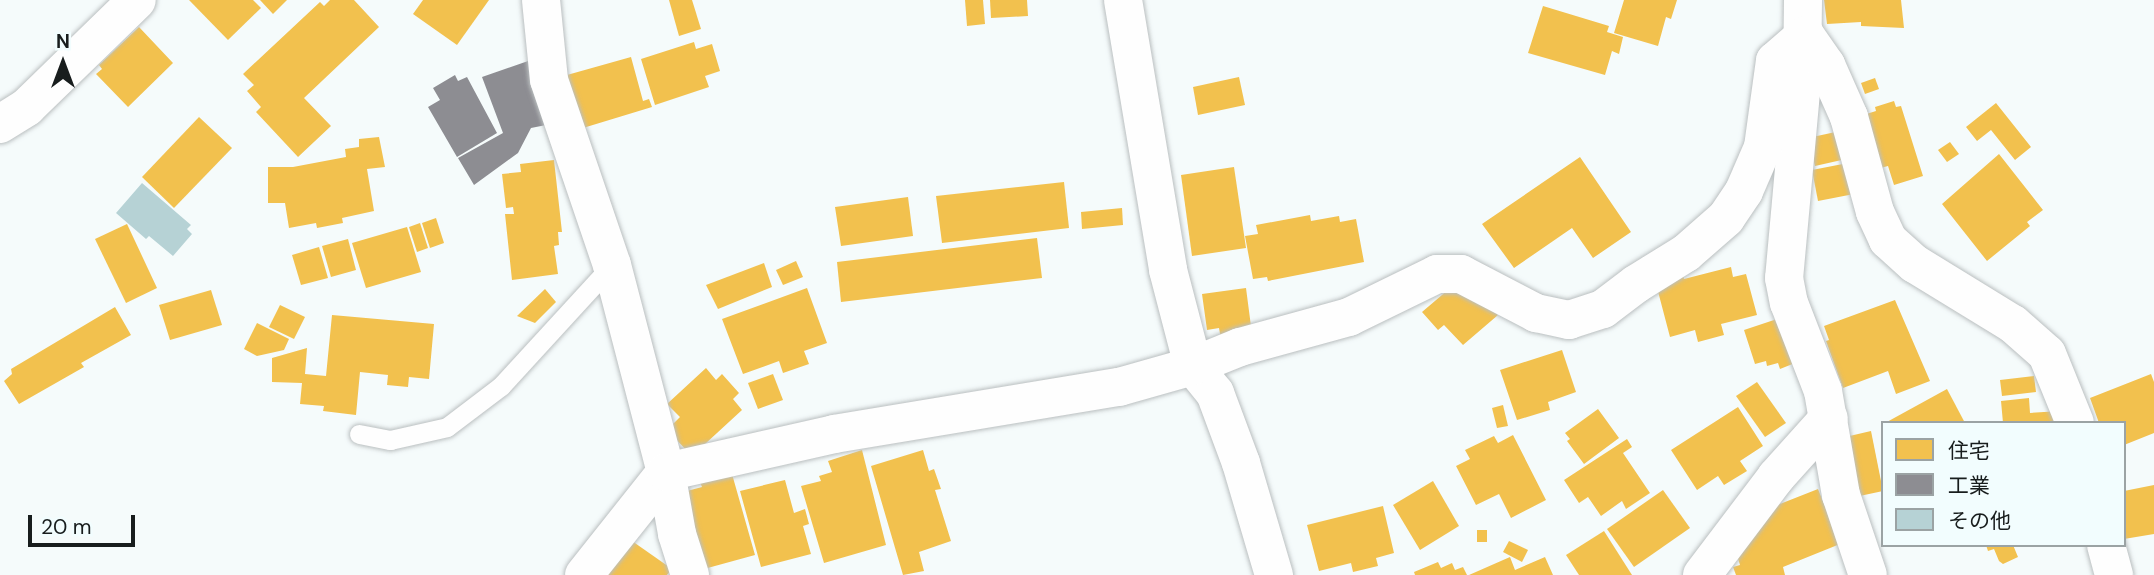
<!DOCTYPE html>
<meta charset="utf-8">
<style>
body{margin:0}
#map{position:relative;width:2154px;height:575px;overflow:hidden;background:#f5fbfb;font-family:"DM Sans","Noto Sans JP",sans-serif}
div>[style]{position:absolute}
.homes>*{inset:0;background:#f2c14e}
.industry>*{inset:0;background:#8d8d92}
.building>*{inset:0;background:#b6d2d5}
.roads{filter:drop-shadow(0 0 2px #babfc0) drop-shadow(0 0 2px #babfc0)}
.lane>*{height:19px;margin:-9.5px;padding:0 9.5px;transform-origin:9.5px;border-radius:9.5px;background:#fefefe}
.street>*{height:38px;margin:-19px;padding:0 19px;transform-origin:19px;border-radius:19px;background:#fefefe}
span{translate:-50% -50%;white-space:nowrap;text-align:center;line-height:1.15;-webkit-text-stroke:7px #f2fdfe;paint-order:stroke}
.legend{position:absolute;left:1881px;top:421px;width:245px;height:126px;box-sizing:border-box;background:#f2fdfe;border:2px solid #9ba3a4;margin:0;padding:9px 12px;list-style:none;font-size:21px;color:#181d1d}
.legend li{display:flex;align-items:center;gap:14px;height:35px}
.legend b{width:35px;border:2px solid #9ba3a4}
.north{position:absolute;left:28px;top:28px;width:70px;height:70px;-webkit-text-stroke:5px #f2fdfe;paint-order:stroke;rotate:0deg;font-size:19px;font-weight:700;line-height:28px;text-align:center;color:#181d1d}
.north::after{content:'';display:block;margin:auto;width:24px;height:32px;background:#181d1d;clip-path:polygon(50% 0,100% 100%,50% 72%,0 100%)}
.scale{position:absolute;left:28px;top:515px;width:107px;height:32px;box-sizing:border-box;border:4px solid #181d1d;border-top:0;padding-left:9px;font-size:21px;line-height:24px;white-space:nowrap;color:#181d1d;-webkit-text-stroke:5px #f2fdfe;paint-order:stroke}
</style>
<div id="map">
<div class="homes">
<div style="clip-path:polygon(189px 0,253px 0,261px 8px,228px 40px)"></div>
<div style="clip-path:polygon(260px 0,287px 0,273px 14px)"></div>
<div style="clip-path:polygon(330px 0,354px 0,379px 27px,304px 98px,331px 126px,298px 157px,256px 112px,261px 107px,247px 91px,254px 85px,243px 74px,320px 2px,324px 6px)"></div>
<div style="clip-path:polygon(423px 0,489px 0,457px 45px,413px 14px)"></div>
<div style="clip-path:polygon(669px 0,692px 0,701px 29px,679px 36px)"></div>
<div style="clip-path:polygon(965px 0,983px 0,985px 24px,967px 26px)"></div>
<div style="clip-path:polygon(990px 0,1027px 0,1028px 16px,991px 18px)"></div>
<div style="clip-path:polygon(1624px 0,1677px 0,1671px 19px,1666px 17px,1658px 46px,1614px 33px)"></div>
<div style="clip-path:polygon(1824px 0,1901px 0,1904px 28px,1861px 26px,1861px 22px,1827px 24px)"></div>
<div style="clip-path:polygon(1543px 6px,1609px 26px,1607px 32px,1623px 37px,1619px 54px,1612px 51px,1605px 75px,1528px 53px)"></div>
<div style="clip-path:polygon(139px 27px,173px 63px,128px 107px,96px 74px,102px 69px,99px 65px)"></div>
<div style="clip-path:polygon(694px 42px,696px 49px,712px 44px,720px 71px,705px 76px,709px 87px,655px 105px,641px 59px)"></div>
<div style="clip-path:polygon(631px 57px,643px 101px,649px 99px,652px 107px,583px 128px,567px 75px)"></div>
<div style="clip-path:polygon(1239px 77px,1245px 105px,1198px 115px,1193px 87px)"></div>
<div style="clip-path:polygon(1875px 78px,1879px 89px,1865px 94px,1861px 83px)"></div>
<div style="clip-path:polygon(1894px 101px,1896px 107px,1901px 106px,1923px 176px,1894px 185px,1888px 166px,1877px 169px,1860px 116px,1876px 111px,1875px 107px)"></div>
<div style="clip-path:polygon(1996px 103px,2031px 147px,2015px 160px,1991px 130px,1977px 141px,1966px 127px)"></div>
<div style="clip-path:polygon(199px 117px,232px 148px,174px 208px,142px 177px)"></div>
<div style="clip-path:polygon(1840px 131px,1846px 159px,1815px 166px,1808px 138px)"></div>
<div style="clip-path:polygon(379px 137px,385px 167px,367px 169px,374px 211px,342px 218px,343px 223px,317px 228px,316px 223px,289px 228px,285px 203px,268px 203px,268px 167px,293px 167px,346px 157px,345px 149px,359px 147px,359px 139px)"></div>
<div style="clip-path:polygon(1950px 142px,1959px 154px,1947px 162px,1938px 150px)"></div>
<div style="clip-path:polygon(1999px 154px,2043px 210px,2027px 222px,2030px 226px,1987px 261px,1942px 204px)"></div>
<div style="clip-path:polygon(1580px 157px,1631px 232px,1593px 258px,1572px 228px,1514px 268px,1482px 224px)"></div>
<div style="clip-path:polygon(554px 160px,562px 232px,558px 232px,559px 245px,554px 246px,558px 274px,512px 280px,505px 214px,514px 214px,513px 207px,506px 208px,502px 174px,521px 172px,520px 164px)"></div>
<div style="clip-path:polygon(1848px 163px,1854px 194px,1818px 201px,1812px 170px)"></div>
<div style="clip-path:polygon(1234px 167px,1246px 248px,1192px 256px,1181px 175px)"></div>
<div style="clip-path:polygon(1064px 182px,1069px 228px,942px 243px,936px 196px)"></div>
<div style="clip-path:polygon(908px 197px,913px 236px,841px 246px,835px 207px)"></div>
<div style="clip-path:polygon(1122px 208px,1123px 225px,1082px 229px,1081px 212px)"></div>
<div style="clip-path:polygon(1310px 215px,1311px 221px,1339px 216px,1340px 222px,1356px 219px,1364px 262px,1268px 281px,1267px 277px,1253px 279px,1245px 236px,1258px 234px,1256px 225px)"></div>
<div style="clip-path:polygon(436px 218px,444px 243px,430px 248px,422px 223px)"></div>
<div style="clip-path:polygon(420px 223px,428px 248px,417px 252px,409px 227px)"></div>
<div style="clip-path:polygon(127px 224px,157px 288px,126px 303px,95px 239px)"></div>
<div style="clip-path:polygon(407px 227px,421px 272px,366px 288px,352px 243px)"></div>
<div style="clip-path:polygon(1037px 238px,1042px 278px,841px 302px,837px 262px)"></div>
<div style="clip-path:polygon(348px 239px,356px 270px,331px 277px,322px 246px)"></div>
<div style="clip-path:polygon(319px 247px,328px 278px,301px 285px,292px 255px)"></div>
<div style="clip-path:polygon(796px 261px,803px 277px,783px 285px,776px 270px)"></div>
<div style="clip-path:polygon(764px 263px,772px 287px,718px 309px,706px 285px)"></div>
<div style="clip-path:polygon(1731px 267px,1733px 277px,1746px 274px,1757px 315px,1721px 324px,1724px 335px,1698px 342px,1695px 330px,1670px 337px,1655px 280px,1682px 272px,1684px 279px)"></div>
<div style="clip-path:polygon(1471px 285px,1498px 315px,1463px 345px,1444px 325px,1438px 330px,1422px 312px,1449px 289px)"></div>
<div style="clip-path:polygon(807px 288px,827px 343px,804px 351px,809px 364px,783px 373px,779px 361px,743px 374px,722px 319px)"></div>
<div style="clip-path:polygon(1246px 288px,1252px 334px,1221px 339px,1219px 328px,1207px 330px,1202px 294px)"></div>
<div style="clip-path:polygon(545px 289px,556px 302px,535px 323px,517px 316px)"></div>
<div style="clip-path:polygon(211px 290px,222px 325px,170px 340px,159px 305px)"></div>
<div style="clip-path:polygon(1895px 300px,1930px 381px,1896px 394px,1888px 371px,1843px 388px,1826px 341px,1829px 340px,1824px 326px)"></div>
<div style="clip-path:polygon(280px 305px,305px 317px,294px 339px,269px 327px)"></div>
<div style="clip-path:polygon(115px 307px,131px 335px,81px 363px,84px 367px,19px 404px,4px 381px,12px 374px,11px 369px)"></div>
<div style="clip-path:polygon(332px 315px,434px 324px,429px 379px,409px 377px,408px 387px,387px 385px,388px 375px,360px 372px,356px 415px,323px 411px,324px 406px,300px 404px,302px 383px,272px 382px,272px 358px,307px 348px,305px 374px,326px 376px)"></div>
<div style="clip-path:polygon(1780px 318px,1795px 363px,1780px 369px,1778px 363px,1767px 366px,1766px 361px,1755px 364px,1744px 330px)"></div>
<div style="clip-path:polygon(257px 323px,289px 339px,284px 350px,257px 356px,244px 349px)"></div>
<div style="clip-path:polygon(1562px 350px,1576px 392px,1548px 402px,1550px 410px,1517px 420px,1500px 370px)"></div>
<div style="clip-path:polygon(706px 368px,716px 380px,722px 374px,739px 393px,733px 399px,742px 410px,692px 456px,667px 430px,680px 417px,667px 404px)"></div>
<div style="clip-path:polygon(773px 374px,783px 400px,758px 409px,748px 383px)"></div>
<div style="clip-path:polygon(2151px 374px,2154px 382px,2154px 433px,2124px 445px,2124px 423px,2099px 423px,2090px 398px)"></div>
<div style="clip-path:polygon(2034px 376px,2036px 392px,2002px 396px,2000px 380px)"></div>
<div style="clip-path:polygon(1757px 382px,1786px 423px,1765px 437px,1736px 396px)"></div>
<div style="clip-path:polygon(1947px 389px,1965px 423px,1885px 423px)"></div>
<div style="clip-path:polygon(2029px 398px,2030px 413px,2060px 411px,2073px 423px,2003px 423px,2001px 401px)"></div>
<div style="clip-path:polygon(1503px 405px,1508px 426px,1497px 428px,1492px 408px)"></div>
<div style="clip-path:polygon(1738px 407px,1763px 446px,1740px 461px,1747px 471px,1724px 485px,1718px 476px,1697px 490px,1671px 450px)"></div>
<div style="clip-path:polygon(1598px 409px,1619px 438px,1584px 464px,1567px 441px,1570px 439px,1565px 433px)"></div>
<div style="clip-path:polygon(1871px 431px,1883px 491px,1855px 497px,1841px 438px)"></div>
<div style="clip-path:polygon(1513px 435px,1546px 500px,1511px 518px,1499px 494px,1476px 505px,1456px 466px,1470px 459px,1465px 450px,1494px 436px,1498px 443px)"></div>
<div style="clip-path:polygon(1627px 439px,1632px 447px,1623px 453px,1650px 493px,1626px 509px,1622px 501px,1601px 516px,1588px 497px,1579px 503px,1564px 480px)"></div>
<div style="clip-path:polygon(862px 450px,886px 545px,824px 563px,801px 486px,821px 481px,819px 476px,832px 472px,828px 461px)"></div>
<div style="clip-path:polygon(923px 450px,929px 471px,934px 469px,941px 489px,935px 490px,951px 541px,919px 552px,924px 571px,903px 575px,871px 466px)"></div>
<div style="clip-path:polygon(732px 474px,755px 555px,704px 569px,683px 492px,702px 487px,700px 482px)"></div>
<div style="clip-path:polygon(785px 480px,794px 513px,805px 509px,809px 524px,803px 526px,811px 554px,761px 567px,740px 491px)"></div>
<div style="clip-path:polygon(1433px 481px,1459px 526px,1420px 550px,1393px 505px)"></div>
<div style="clip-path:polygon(2154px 485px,2154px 534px,2124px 539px,2124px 491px)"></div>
<div style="clip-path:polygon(1818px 489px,1840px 544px,1783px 567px,1785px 575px,1736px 575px,1733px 567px,1740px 565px,1735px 549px,1757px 513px)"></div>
<div style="clip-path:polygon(1663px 490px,1690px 528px,1634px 567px,1607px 529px)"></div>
<div style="clip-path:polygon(1383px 506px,1394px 553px,1376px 558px,1378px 566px,1353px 572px,1351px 563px,1319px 571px,1307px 525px)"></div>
<div style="clip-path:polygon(1477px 530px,1487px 530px,1487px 542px,1477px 542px)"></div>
<div style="clip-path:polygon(1604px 531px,1632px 575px,1579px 575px,1566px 555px)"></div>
<div style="clip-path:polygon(632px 541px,672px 569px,667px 575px,608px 575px)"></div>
<div style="clip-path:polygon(1509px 541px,1528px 550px,1522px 562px,1503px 552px)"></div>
<div style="clip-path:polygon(1986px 545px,2013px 545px,2018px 557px,2003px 564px,1999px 561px,1994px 549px,1988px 551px)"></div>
<div style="clip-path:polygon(1510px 557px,1515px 570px,1545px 557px,1553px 575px,1469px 575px)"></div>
<div style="clip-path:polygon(1438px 562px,1441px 568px,1452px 563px,1455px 570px,1463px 567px,1467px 575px,1415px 575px,1414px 572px)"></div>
</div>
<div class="industry">
<div style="clip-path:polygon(531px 60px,546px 125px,531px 128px,518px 153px,474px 185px,458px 158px,503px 133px,482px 77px)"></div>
<div style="clip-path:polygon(455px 75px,458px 81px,467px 77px,497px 133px,457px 157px,428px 107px,440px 100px,433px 88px)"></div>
</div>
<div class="building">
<div style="clip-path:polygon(142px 183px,191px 225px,187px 229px,192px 234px,173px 256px,149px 236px,146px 239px,116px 213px)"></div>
</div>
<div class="roads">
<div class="lane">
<div style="left:359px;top:434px;width:32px;rotate:11deg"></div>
<div style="left:390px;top:440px;width:58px;rotate:-12.8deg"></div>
<div style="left:447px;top:427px;width:68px;rotate:-37.2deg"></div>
<div style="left:501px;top:386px;width:164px;rotate:-47.5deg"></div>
</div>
<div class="street">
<div style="left:541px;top:0;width:80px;rotate:84.3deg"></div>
<div style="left:549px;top:80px;width:195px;rotate:71.2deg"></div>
<div style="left:612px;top:265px;width:214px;rotate:75.4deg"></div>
<div style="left:666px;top:472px;width:63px;rotate:79.9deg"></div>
<div style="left:677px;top:534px;width:43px;rotate:72.4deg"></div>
<div style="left:1123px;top:0;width:274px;rotate:80.5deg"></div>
<div style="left:1168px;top:270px;width:99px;rotate:75.4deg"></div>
<div style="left:1193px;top:366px;width:35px;rotate:51deg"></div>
<div style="left:1215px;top:393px;width:75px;rotate:69.6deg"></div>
<div style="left:1241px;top:463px;width:117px;rotate:73.6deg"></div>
<div style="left:1803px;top:0;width:81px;rotate:90.7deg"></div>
<div style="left:1802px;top:81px;width:198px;rotate:95.2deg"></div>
<div style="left:1784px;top:278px;width:25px;rotate:79deg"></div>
<div style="left:1789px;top:303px;width:94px;rotate:68.9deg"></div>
<div style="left:1823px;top:391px;width:106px;rotate:80.2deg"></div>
<div style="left:1841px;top:495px;width:84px;rotate:71.4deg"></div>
<div style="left:0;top:124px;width:32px;rotate:-32deg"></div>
<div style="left:27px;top:107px;width:153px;rotate:-44.2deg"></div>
<div style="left:2106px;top:545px;width:31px;rotate:75deg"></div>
<div style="left:584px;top:575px;width:132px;rotate:-51.5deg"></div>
<div style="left:666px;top:472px;width:172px;rotate:-12.7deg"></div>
<div style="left:834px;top:434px;width:289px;rotate:-9.4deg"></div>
<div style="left:1119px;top:387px;width:77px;rotate:-15.8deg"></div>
<div style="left:1193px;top:366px;width:51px;rotate:-22deg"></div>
<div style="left:1240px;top:347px;width:113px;rotate:-15.4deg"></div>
<div style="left:1349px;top:317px;width:98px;rotate:-26deg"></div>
<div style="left:1437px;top:274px;width:24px"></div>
<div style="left:1461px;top:274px;width:85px;rotate:27.5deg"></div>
<div style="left:1536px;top:313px;width:34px;rotate:12deg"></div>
<div style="left:1569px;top:320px;width:36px;rotate:-18deg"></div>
<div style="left:1603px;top:309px;width:41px;rotate:-37.1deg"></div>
<div style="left:1636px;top:284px;width:59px;rotate:-31.8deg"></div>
<div style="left:1686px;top:253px;width:53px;rotate:-41.2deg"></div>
<div style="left:1726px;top:218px;width:32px;rotate:-56deg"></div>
<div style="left:1744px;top:191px;width:48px;rotate:-66.6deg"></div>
<div style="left:1763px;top:147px;width:87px;rotate:-82.1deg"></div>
<div style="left:1775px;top:61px;width:40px;rotate:-41deg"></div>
<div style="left:1805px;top:35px;width:37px;rotate:55deg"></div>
<div style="left:1826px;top:65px;width:57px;rotate:66.1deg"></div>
<div style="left:1849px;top:117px;width:98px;rotate:74.7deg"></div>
<div style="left:1875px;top:212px;width:31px;rotate:65deg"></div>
<div style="left:1888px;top:240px;width:36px;rotate:42deg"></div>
<div style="left:1915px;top:264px;width:115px;rotate:31.5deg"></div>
<div style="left:2013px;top:324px;width:45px;rotate:41.4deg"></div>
<div style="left:2047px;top:354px;width:74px;rotate:67.9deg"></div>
<div style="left:1702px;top:575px;width:123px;rotate:-52.9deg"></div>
<div style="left:1776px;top:477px;width:79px;rotate:-48.1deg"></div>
</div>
</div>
<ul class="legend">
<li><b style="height:19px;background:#f2c14e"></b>住宅</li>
<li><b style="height:19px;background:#8d8d92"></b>工業</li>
<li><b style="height:19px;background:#b6d2d5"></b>その他</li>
</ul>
<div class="north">N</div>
<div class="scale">20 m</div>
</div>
